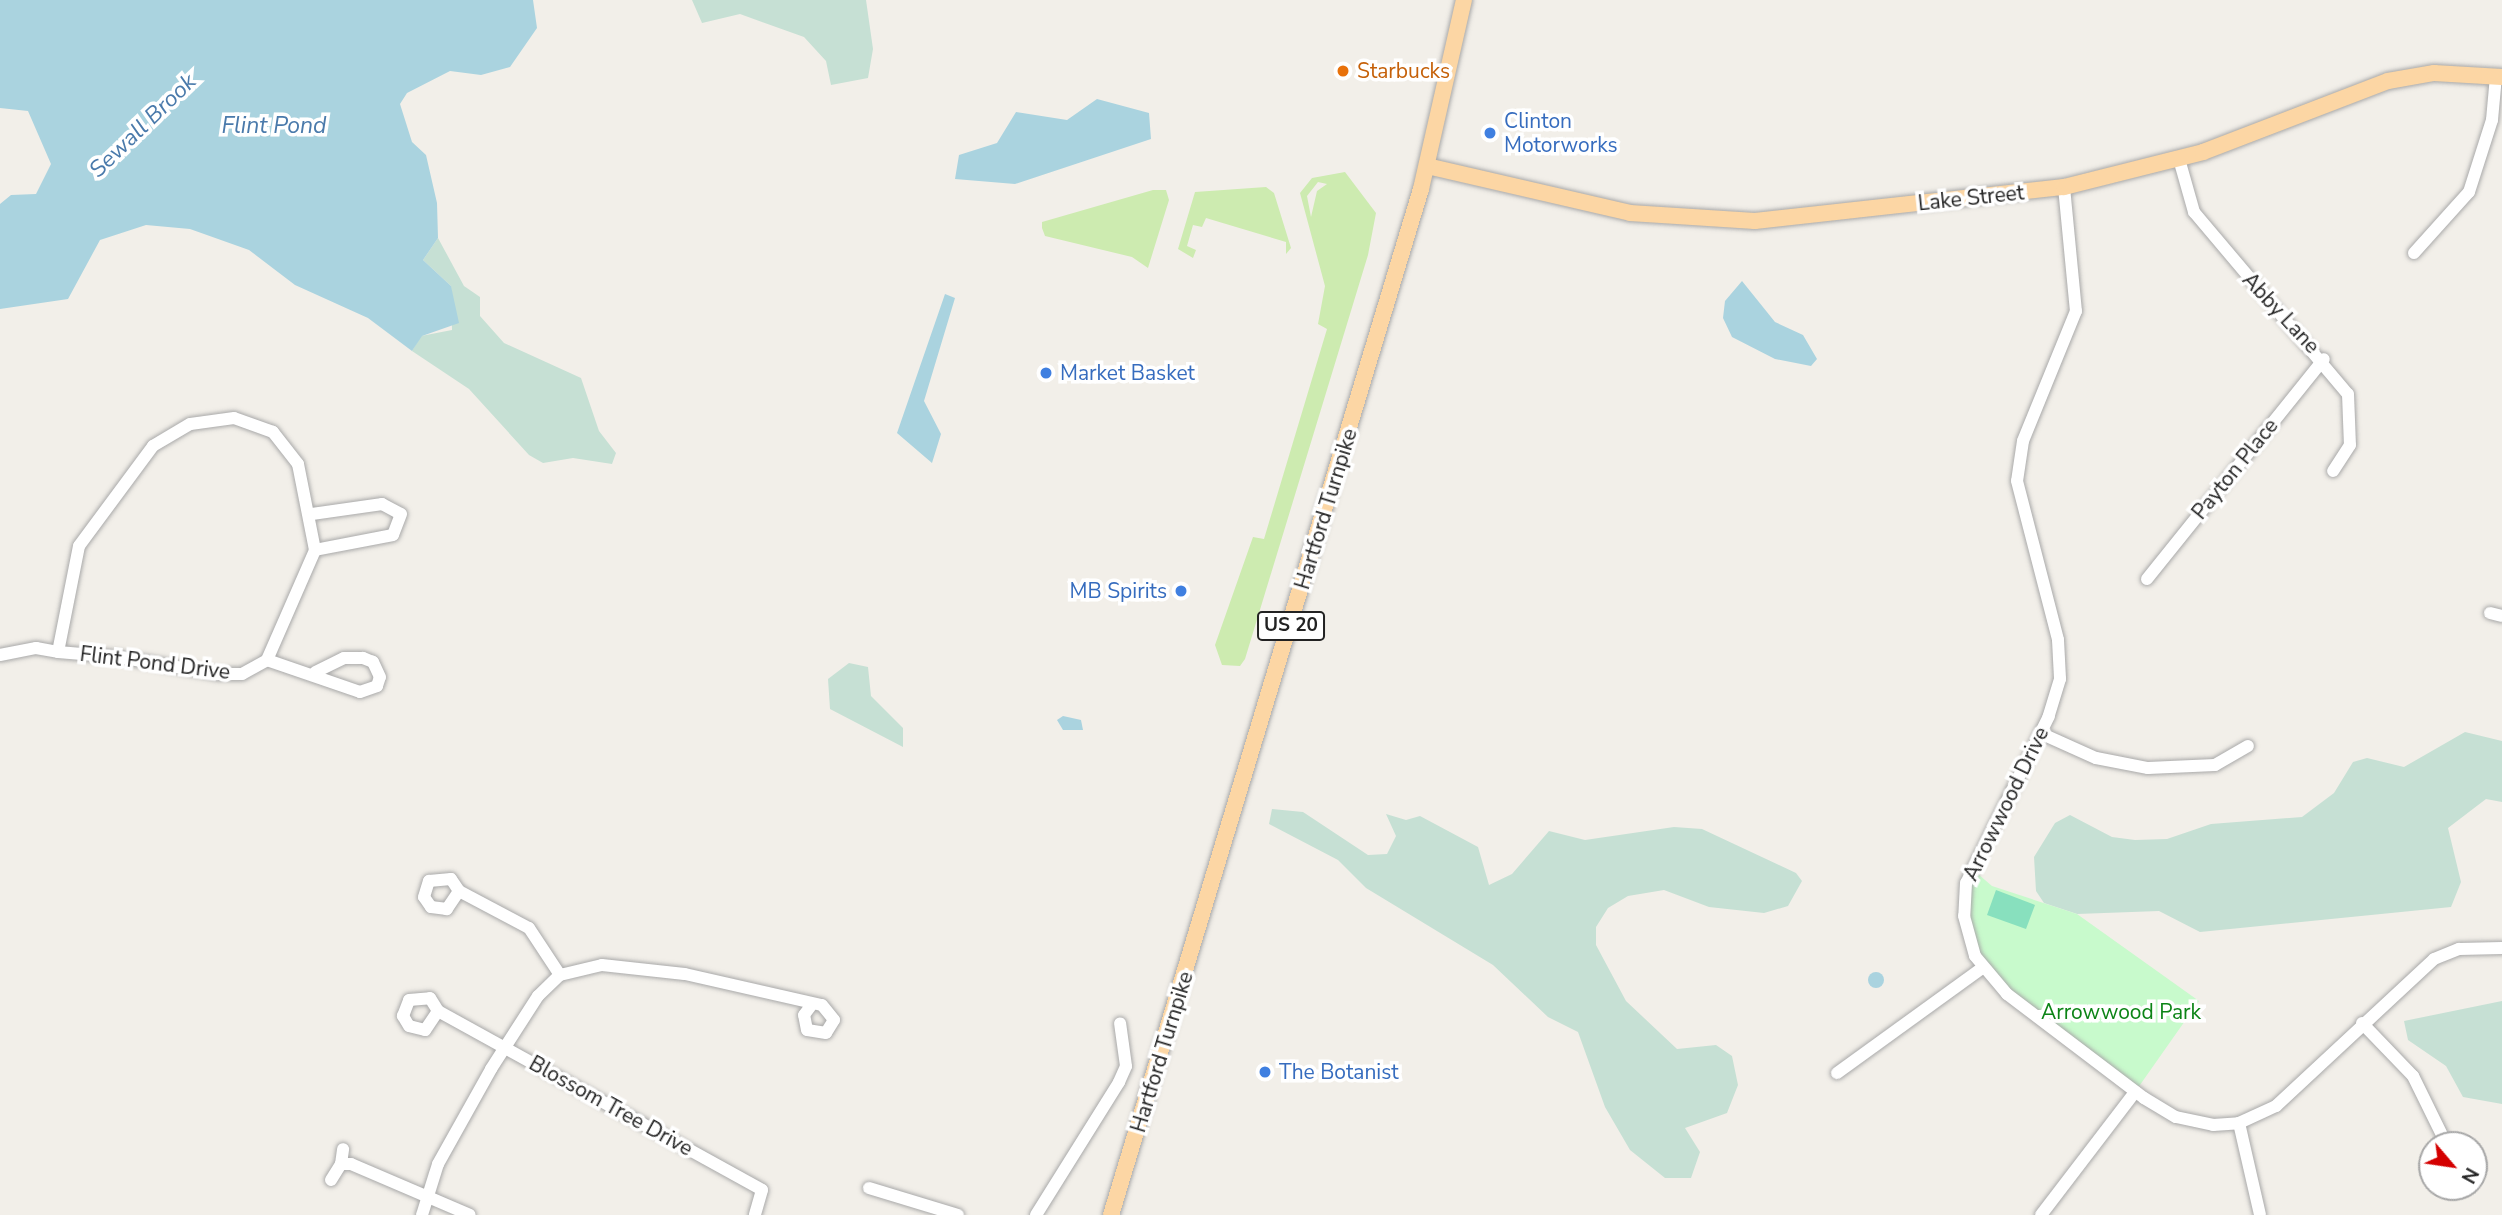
<!DOCTYPE html>
<style>
body{margin:0}
#map{position:relative;width:2502px;height:1215px;overflow:hidden;background:#f2efe9;font-family:"Nunito Sans",sans-serif}
div>[style]{position:absolute}
.grass>*{inset:0;background:#cdebb0}
.wetland>*{inset:0;background:#c6e0d4}
.park>*{inset:0;background:#c8facc}
.pitch>*{inset:0;background:#88e0be}
.water>*{inset:0;background:#aad3df}
.round{border-radius:50%}
.roads{filter:drop-shadow(0 0 2px #a9a9a9) drop-shadow(0 0 2px #a9a9a9)}
.minor>*{height:12px;margin:-6px;padding:0 6px;transform-origin:6px;border-radius:6px;background:#fff}
.major>*{height:16px;margin:-8px;padding:0 8px;transform-origin:8px;border-radius:8px;background:#fcd6a4}
.dots>*{width:19px;height:19px;translate:-50% -50%;box-sizing:border-box;border:4px solid #fff;border-radius:50%}
span{translate:-50% -50%;white-space:nowrap;text-align:center;line-height:1.15;-webkit-text-stroke:7px #fff;paint-order:stroke}
.shield-label span{padding:2px 5px;background:#fff;border:2px solid;border-radius:5px;-webkit-text-stroke-width:0}
.shield-label{font-size:19px;color:#222;font-weight:700}
.food-label{font-size:21px;color:#c56008}
.left{translate:0 -50%;text-align:left}
.shop-label{font-size:21px;color:#366cbe}
.right{translate:-100% -50%;text-align:right}
.street-label{font-size:21px;color:#222}
.park-label{font-size:21px;color:#0c8416}
.water-label{font-size:23px;color:#4a7aab;font-style:italic}
.north{position:absolute;left:2418px;top:1131px;width:70px;height:70px;box-sizing:border-box;background:#fff;border:2px solid #a7a7a7;border-radius:50%;rotate:119deg;font-size:19px;font-weight:700;line-height:28px;text-align:center;color:#222}
.north::after{content:'';display:block;margin:auto;width:24px;height:32px;background:#d40000;clip-path:polygon(50% 0,100% 100%,50% 72%,0 100%)}
</style>
<div id="map">
<div class="grass">
<div style="clip-path:polygon(evenodd,1345px 172px,1376px 213px,1368px 255px,1245px 659px,1240px 666px,1222px 665px,1215px 645px,1253px 537px,1264px 539px,1327px 329px,1318px 324px,1325px 286px,1300px 193px,1312px 178px,1345px 172px,1318px 182px,1327px 184px,1317px 191px,1311px 217px,1307px 196px,1318px 182px)"></div>
<div style="clip-path:polygon(1266px 187px,1274px 193px,1291px 248px,1286px 254px,1286px 242px,1206px 218px,1202px 227px,1193px 225px,1187px 246px,1196px 250px,1193px 258px,1178px 249px,1195px 192px)"></div>
<div style="clip-path:polygon(1153px 190px,1166px 190px,1169px 200px,1148px 268px,1132px 257px,1045px 236px,1042px 228px,1042px 222px)"></div>
</div>
<div class="wetland">
<div style="clip-path:polygon(692px 0,866px 0,873px 49px,868px 78px,831px 85px,826px 61px,804px 37px,740px 14px,702px 23px)"></div>
<div style="clip-path:polygon(438px 238px,464px 286px,480px 297px,480px 316px,504px 343px,581px 378px,599px 431px,616px 453px,612px 464px,573px 458px,543px 463px,529px 455px,469px 389px,412px 351px,421px 336px,452px 330px,451px 286px,423px 260px)"></div>
<div style="clip-path:polygon(849px 663px,868px 667px,871px 696px,903px 728px,903px 747px,830px 709px,828px 679px)"></div>
<div style="clip-path:polygon(2465px 732px,2502px 741px,2502px 802px,2486px 799px,2448px 828px,2461px 882px,2451px 907px,2200px 932px,2159px 911px,2077px 914px,2044px 903px,2036px 891px,2034px 857px,2055px 823px,2070px 815px,2112px 837px,2135px 840px,2167px 839px,2211px 824px,2302px 817px,2334px 793px,2353px 762px,2367px 758px,2404px 767px)"></div>
<div style="clip-path:polygon(1272px 809px,1303px 812px,1368px 855px,1387px 854px,1396px 836px,1386px 814px,1406px 820px,1420px 816px,1478px 847px,1489px 885px,1512px 874px,1549px 831px,1585px 840px,1674px 827px,1702px 829px,1796px 873px,1802px 881px,1788px 906px,1764px 913px,1709px 907px,1664px 890px,1628px 896px,1608px 908px,1596px 927px,1596px 945px,1626px 1001px,1677px 1049px,1716px 1045px,1732px 1056px,1738px 1085px,1727px 1113px,1685px 1128px,1700px 1152px,1691px 1178px,1665px 1178px,1630px 1150px,1605px 1107px,1578px 1032px,1548px 1017px,1493px 965px,1366px 888px,1338px 860px,1269px 824px)"></div>
<div style="clip-path:polygon(2502px 1001px,2502px 1104px,2463px 1097px,2446px 1066px,2408px 1040px,2404px 1021px)"></div>
</div>
<div class="park">
<div style="clip-path:polygon(1971px 868px,1992px 886px,2077px 914px,2199px 1001px,2135px 1092px,2022px 1005px,1970px 943px)"></div>
</div>
<div class="pitch">
<div style="clip-path:polygon(1996px 890px,2035px 905px,2026px 929px,1987px 915px)"></div>
</div>
<div class="water">
<div style="clip-path:polygon(0 0,533px 0,537px 28px,510px 67px,481px 75px,450px 71px,407px 93px,400px 104px,412px 142px,426px 155px,437px 203px,438px 238px,423px 260px,451px 286px,459px 323px,422px 336px,412px 351px,368px 318px,295px 285px,249px 250px,190px 229px,146px 225px,100px 240px,68px 299px,0 309px,0 204px,11px 195px,36px 194px,51px 164px,28px 111px,0 108px)"></div>
<div style="clip-path:polygon(1097px 99px,1149px 113px,1151px 139px,1015px 184px,955px 179px,959px 155px,997px 143px,1016px 112px,1067px 120px)"></div>
<div style="clip-path:polygon(1742px 281px,1775px 322px,1803px 335px,1817px 359px,1811px 366px,1775px 359px,1732px 337px,1723px 318px,1725px 301px)"></div>
<div style="clip-path:polygon(945px 294px,955px 298px,924px 401px,941px 434px,932px 463px,897px 433px)"></div>
<div style="clip-path:polygon(1063px 716px,1081px 720px,1083px 730px,1063px 730px,1057px 720px)"></div>
<div class="round" style="left:1868px;top:972px;width:16px;height:16px"></div>
</div>
<div class="roads">
<div class="minor">
<div style="left:2179px;top:159px;width:55px;rotate:74.2deg"></div>
<div style="left:2194px;top:212px;width:238px;rotate:49.8deg"></div>
<div style="left:2348px;top:394px;width:51px;rotate:87.8deg"></div>
<div style="left:2350px;top:445px;width:31px;rotate:123deg"></div>
<div style="left:2064px;top:187px;width:125px;rotate:84.5deg"></div>
<div style="left:2076px;top:311px;width:140px;rotate:112.2deg"></div>
<div style="left:2023px;top:441px;width:40px;rotate:98.5deg"></div>
<div style="left:2017px;top:481px;width:164px;rotate:75.5deg"></div>
<div style="left:2058px;top:640px;width:39px;rotate:87deg"></div>
<div style="left:2060px;top:679px;width:39px;rotate:107deg"></div>
<div style="left:2049px;top:716px;width:186px;rotate:116.4deg"></div>
<div style="left:1966px;top:883px;width:33px;rotate:93deg"></div>
<div style="left:1964px;top:916px;width:41px;rotate:74.6deg"></div>
<div style="left:1975px;top:956px;width:50px;rotate:49.9deg"></div>
<div style="left:2007px;top:994px;width:172px;rotate:37.2deg"></div>
<div style="left:2144px;top:1098px;width:37px;rotate:31deg"></div>
<div style="left:2176px;top:1117px;width:38px;rotate:12deg"></div>
<div style="left:2213px;top:1125px;width:26px;rotate:-4deg"></div>
<div style="left:2239px;top:1123px;width:41px;rotate:-24.7deg"></div>
<div style="left:2276px;top:1106px;width:216px;rotate:-42.9deg"></div>
<div style="left:2434px;top:959px;width:27px;rotate:-22deg"></div>
<div style="left:2459px;top:949px;width:43px;rotate:-1.3deg"></div>
<div style="left:2414px;top:253px;width:82px;rotate:-48deg"></div>
<div style="left:2469px;top:192px;width:76px;rotate:-72.3deg"></div>
<div style="left:2492px;top:120px;width:44px;rotate:-84.8deg"></div>
<div style="left:312px;top:514px;width:71px;rotate:-8.1deg"></div>
<div style="left:382px;top:504px;width:21px;rotate:28deg"></div>
<div style="left:401px;top:514px;width:22px;rotate:111deg"></div>
<div style="left:393px;top:535px;width:79px;rotate:169.1deg"></div>
<div style="left:2147px;top:579px;width:282px;rotate:-51.2deg"></div>
<div style="left:2490px;top:613px;width:12px;rotate:14deg"></div>
<div style="left:0;top:655px;width:37px;rotate:-11deg"></div>
<div style="left:36px;top:648px;width:22px;rotate:10deg"></div>
<div style="left:58px;top:652px;width:60px;rotate:4.8deg"></div>
<div style="left:118px;top:657px;width:101px;rotate:9.6deg"></div>
<div style="left:218px;top:674px;width:24px"></div>
<div style="left:242px;top:674px;width:29px;rotate:-29deg"></div>
<div style="left:267px;top:660px;width:120px;rotate:-66.4deg"></div>
<div style="left:315px;top:550px;width:88px;rotate:-101.2deg"></div>
<div style="left:298px;top:464px;width:41px;rotate:-128deg"></div>
<div style="left:273px;top:432px;width:41px;rotate:-160.3deg"></div>
<div style="left:234px;top:418px;width:44px;rotate:172.2deg"></div>
<div style="left:190px;top:424px;width:43px;rotate:149.3deg"></div>
<div style="left:153px;top:446px;width:124px;rotate:126.5deg"></div>
<div style="left:79px;top:546px;width:108px;rotate:101.2deg"></div>
<div style="left:267px;top:660px;width:98px;rotate:19deg"></div>
<div style="left:360px;top:692px;width:18px;rotate:-19deg"></div>
<div style="left:377px;top:686px;width:9px;rotate:-72deg"></div>
<div style="left:380px;top:677px;width:17px;rotate:-115deg"></div>
<div style="left:373px;top:662px;width:11px;rotate:-158deg"></div>
<div style="left:363px;top:658px;width:19px;rotate:180deg"></div>
<div style="left:344px;top:658px;width:32px;rotate:154deg"></div>
<div style="left:2040px;top:733px;width:61px;rotate:24.1deg"></div>
<div style="left:2096px;top:758px;width:53px;rotate:10.9deg"></div>
<div style="left:2148px;top:768px;width:67px;rotate:-2.6deg"></div>
<div style="left:2215px;top:765px;width:38px;rotate:-30deg"></div>
<div style="left:459px;top:891px;width:22px;rotate:124deg"></div>
<div style="left:447px;top:909px;width:16px;rotate:-173deg"></div>
<div style="left:431px;top:907px;width:12px;rotate:-125deg"></div>
<div style="left:424px;top:897px;width:17px;rotate:-73deg"></div>
<div style="left:429px;top:881px;width:22px;rotate:-5deg"></div>
<div style="left:451px;top:879px;width:14px;rotate:56deg"></div>
<div style="left:459px;top:891px;width:79px;rotate:27.9deg"></div>
<div style="left:529px;top:928px;width:56px;rotate:56.6deg"></div>
<div style="left:438px;top:1011px;width:23px;rotate:124deg"></div>
<div style="left:425px;top:1030px;width:16px;rotate:-166deg"></div>
<div style="left:409px;top:1026px;width:12px;rotate:-121deg"></div>
<div style="left:403px;top:1016px;width:17px;rotate:-69deg"></div>
<div style="left:409px;top:1000px;width:21px;rotate:-5deg"></div>
<div style="left:430px;top:998px;width:15px;rotate:58deg"></div>
<div style="left:438px;top:1011px;width:370px;rotate:28.9deg"></div>
<div style="left:762px;top:1190px;width:26px;rotate:106deg"></div>
<div style="left:2362px;top:1023px;width:74px;rotate:46.1deg"></div>
<div style="left:2413px;top:1076px;width:77px;rotate:63.8deg"></div>
<div style="left:1837px;top:1073px;width:179px;rotate:-35.9deg"></div>
<div style="left:2239px;top:1123px;width:94px;rotate:77.1deg"></div>
<div style="left:341px;top:1164px;width:15px;rotate:-82deg"></div>
<div style="left:331px;top:1180px;width:19px;rotate:-58deg"></div>
<div style="left:341px;top:1164px;width:10px"></div>
<div style="left:351px;top:1164px;width:129px;rotate:23.2deg"></div>
<div style="left:869px;top:1188px;width:93px;rotate:16.9deg"></div>
<div style="left:422px;top:1215px;width:53px;rotate:-72.6deg"></div>
<div style="left:438px;top:1164px;width:109px;rotate:-60.8deg"></div>
<div style="left:491px;top:1069px;width:87px;rotate:-57.2deg"></div>
<div style="left:538px;top:996px;width:30px;rotate:-44deg"></div>
<div style="left:560px;top:975px;width:43px;rotate:-13.4deg"></div>
<div style="left:602px;top:965px;width:83px;rotate:6.2deg"></div>
<div style="left:685px;top:974px;width:140px;rotate:12.8deg"></div>
<div style="left:822px;top:1005px;width:19px;rotate:51deg"></div>
<div style="left:834px;top:1020px;width:15px;rotate:122deg"></div>
<div style="left:826px;top:1033px;width:19px;rotate:-171deg"></div>
<div style="left:807px;top:1030px;width:15px;rotate:-101deg"></div>
<div style="left:804px;top:1015px;width:10px;rotate:-53deg"></div>
<div style="left:1036px;top:1215px;width:157px;rotate:-58deg"></div>
<div style="left:1119px;top:1082px;width:17px;rotate:-66deg"></div>
<div style="left:1126px;top:1066px;width:43px;rotate:-97.9deg"></div>
<div style="left:2041px;top:1215px;width:155px;rotate:-52.6deg"></div>
</div>
<div class="major">
<div style="left:1427px;top:166px;width:208px;rotate:13deg"></div>
<div style="left:1630px;top:213px;width:125px;rotate:3.7deg"></div>
<div style="left:1755px;top:221px;width:311px;rotate:-6.3deg"></div>
<div style="left:2064px;top:187px;width:143px;rotate:-14.1deg"></div>
<div style="left:2203px;top:152px;width:198px;rotate:-21deg"></div>
<div style="left:2388px;top:81px;width:47px;rotate:-9.9deg"></div>
<div style="left:2434px;top:73px;width:68px;rotate:3.4deg"></div>
<div style="left:1111px;top:1215px;width:1072px;rotate:-73.19deg"></div>
<div style="left:1421px;top:189px;width:194px;rotate:-77.2deg"></div>
</div>
</div>
<div class="dots">
<div style="left:1343px;top:71px;background:#e8710a"></div>
<div style="left:1490px;top:133px;background:#3f7fe0"></div>
<div style="left:1046px;top:373px;background:#3f7fe0"></div>
<div style="left:1181px;top:591px;background:#3f7fe0"></div>
<div style="left:1265px;top:1072px;background:#3f7fe0"></div>
</div>
<div class="shield-label">
<span style="left:1291px;top:626px">US 20</span>
</div>
<div class="food-label">
<span class="left" style="left:1357px;top:71px">Starbucks</span>
</div>
<div class="shop-label">
<span class="left" style="left:1504px;top:133px">Clinton<br>Motorworks</span>
<span class="left" style="left:1060px;top:373px">Market Basket</span>
<span class="right" style="left:1167px;top:591px">MB Spirits</span>
<span class="left" style="left:1279px;top:1072px">The Botanist</span>
</div>
<div class="street-label">
<span style="left:1971px;top:198px;rotate:-6deg">Lake Street</span>
<span style="left:2281px;top:313px;rotate:47deg">Abby Lane</span>
<span style="left:2235px;top:469px;rotate:-51deg">Payton Place</span>
<span style="left:1326px;top:509px;rotate:-73deg">Hartford Turnpike</span>
<span style="left:155px;top:663px;rotate:7deg">Flint Pond Drive</span>
<span style="left:2006px;top:804px;rotate:-64deg">Arrowwood Drive</span>
<span style="left:1162px;top:1052px;rotate:-73deg">Hartford Turnpike</span>
<span style="left:611px;top:1106px;rotate:29deg">Blossom Tree Drive</span>
</div>
<div class="park-label">
<span style="left:2121px;top:1012px">Arrowwood Park</span>
</div>
<div class="water-label">
<span style="left:143px;top:126px;rotate:-44deg">Sewall Brook</span>
<span style="left:274px;top:126px">Flint Pond</span>
</div>
<div class="north">N</div>
</div>
